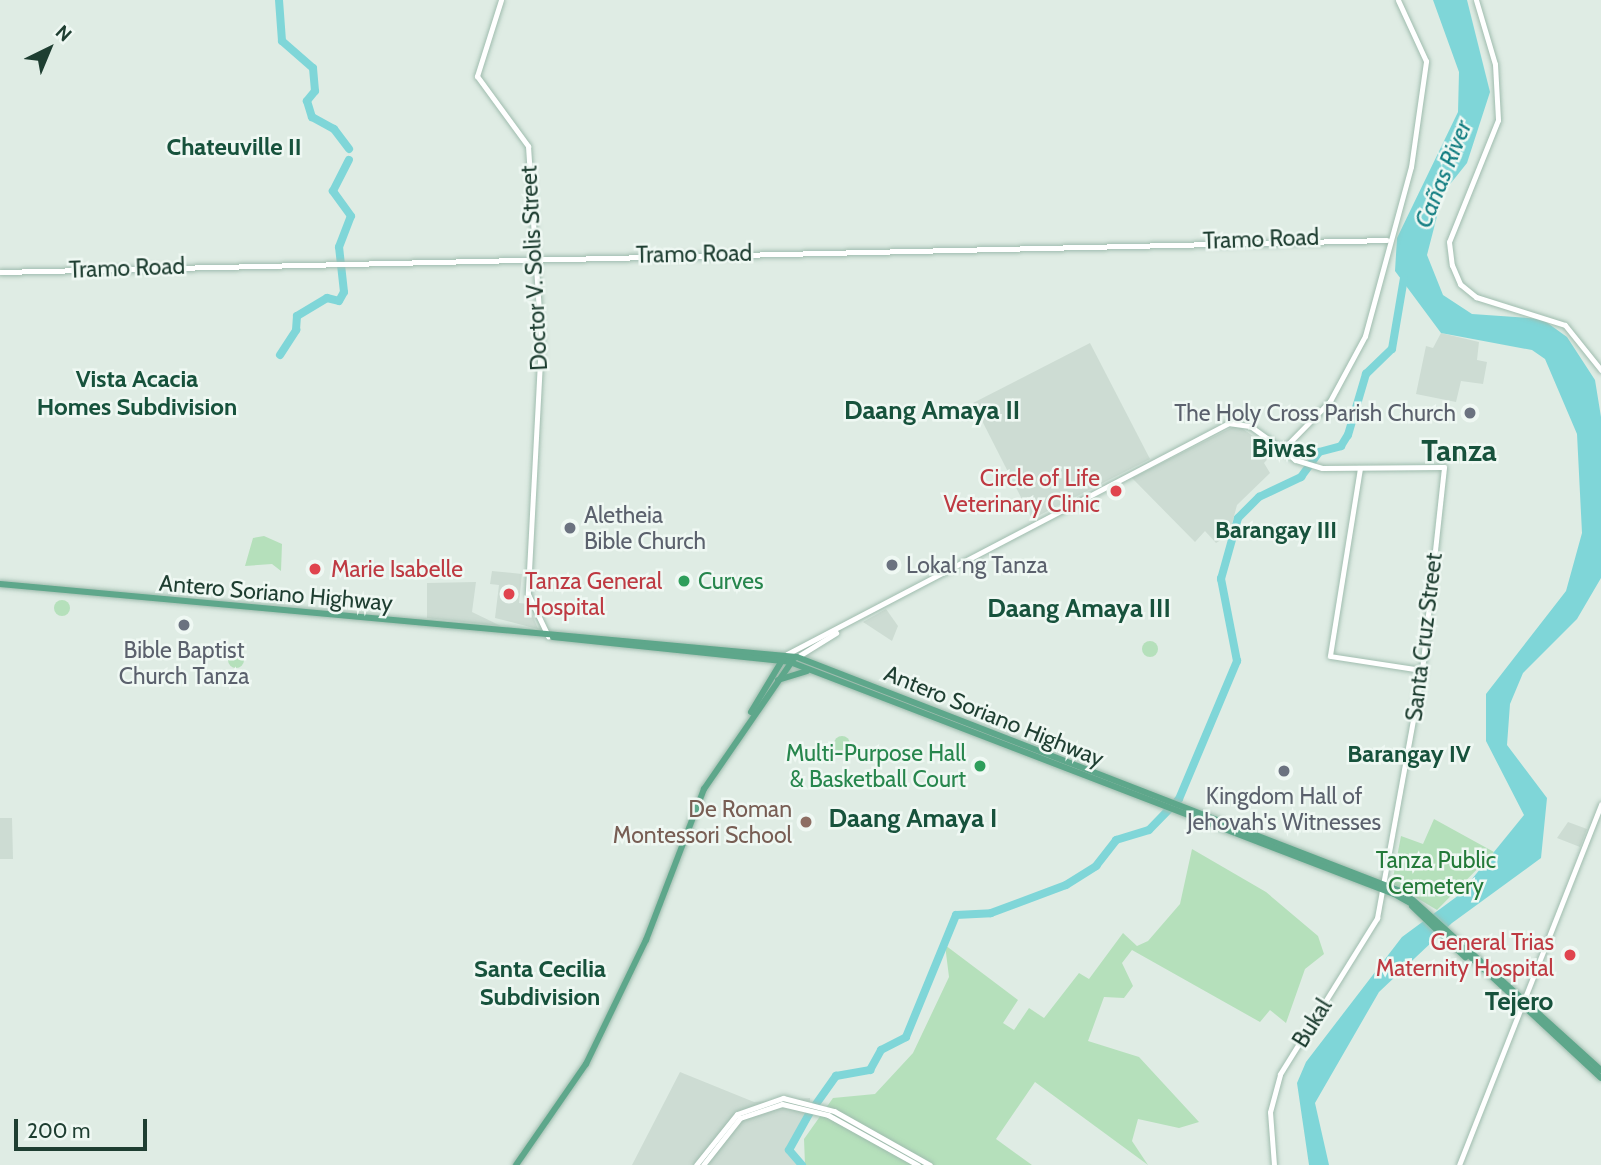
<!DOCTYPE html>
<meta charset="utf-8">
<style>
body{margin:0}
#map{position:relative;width:1601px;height:1165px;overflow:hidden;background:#dfece4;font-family:Cabin,sans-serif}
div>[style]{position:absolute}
.built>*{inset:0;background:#cddcd3}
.green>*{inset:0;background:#b5e0bb}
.round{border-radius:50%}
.water>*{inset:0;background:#7fd6d8}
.river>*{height:8px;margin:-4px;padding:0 4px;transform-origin:4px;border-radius:4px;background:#7fd6d8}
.roads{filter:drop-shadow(0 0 2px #9fbcae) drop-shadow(0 0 2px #9fbcae)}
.secondary>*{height:5px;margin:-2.5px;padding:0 2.5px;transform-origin:2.5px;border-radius:2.5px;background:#fff}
.primary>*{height:6px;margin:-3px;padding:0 3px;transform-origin:3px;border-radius:3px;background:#5ea78b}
.dots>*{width:19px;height:19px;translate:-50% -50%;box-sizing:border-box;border:4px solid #eff8f3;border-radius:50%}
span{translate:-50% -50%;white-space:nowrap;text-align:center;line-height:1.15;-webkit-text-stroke:5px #eff8f3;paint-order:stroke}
.street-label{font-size:23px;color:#1e3e31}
.worship-label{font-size:23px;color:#5b616d}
.right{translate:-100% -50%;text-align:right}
.left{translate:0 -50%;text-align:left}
.health-label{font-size:23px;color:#be3a42}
.leisure-label{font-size:23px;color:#27864d}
.education-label{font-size:23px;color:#785e54}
.park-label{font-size:23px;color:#237a39}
.neighbourhood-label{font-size:24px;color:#17523c;font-weight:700}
.water-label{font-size:24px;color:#117d81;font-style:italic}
.quarter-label{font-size:26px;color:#17523c;font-weight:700}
.district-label{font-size:30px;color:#17523c;font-weight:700}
.north{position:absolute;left:14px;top:14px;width:70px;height:70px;-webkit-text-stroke:5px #eff8f3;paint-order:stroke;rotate:43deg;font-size:19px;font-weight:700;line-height:28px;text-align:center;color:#1e3e31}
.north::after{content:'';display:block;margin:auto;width:24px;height:32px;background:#1e3e31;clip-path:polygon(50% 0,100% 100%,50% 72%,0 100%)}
.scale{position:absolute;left:14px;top:1119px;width:133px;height:32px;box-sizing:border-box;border:4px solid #1e3e31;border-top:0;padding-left:9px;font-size:21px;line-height:24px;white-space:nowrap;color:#1e3e31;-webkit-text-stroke:5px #eff8f3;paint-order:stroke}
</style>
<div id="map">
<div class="built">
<div style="clip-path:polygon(1441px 333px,1479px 342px,1477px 360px,1487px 362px,1483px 384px,1461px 381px,1456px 402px,1416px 394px,1426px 346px,1433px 348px)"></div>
<div style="clip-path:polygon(1090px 343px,1150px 459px,1032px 519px,973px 403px)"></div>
<div style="clip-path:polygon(1237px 425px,1275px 451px,1264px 463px,1270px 473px,1237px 505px,1229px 535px,1216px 543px,1205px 531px,1195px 542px,1132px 478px)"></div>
<div style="clip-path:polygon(492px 571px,522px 574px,519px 603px,528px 604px,538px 629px,495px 618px,499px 585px,490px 584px)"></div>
<div style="clip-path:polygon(476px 582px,472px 612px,501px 626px,427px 618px,427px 583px)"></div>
<div style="clip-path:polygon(886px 609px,898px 626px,892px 641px,863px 622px)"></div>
<div style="clip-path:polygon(0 818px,12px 818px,13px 859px,0 859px)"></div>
<div style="clip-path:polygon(1568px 822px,1587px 829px,1580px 847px,1557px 838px)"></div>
<div style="clip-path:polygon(680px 1072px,754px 1102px,810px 1098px,810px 1112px,789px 1150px,802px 1165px,632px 1165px)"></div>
</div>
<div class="green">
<div class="round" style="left:1447px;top:444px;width:18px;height:18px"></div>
<div style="clip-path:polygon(264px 536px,282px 544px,281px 571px,272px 564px,245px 566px,253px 538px)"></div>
<div class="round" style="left:54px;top:600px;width:16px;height:16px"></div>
<div class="round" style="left:1142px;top:641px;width:16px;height:16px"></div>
<div class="round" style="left:228px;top:652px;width:16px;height:16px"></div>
<div class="round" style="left:834px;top:736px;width:16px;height:16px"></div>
<div class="round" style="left:821px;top:744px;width:16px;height:16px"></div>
<div style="clip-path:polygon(1434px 819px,1494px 852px,1437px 910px,1392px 883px,1401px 836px,1423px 844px)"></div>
<div style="clip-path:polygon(1192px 849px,1266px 892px,1318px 936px,1324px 954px,1305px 969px,1286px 1023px,1270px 1010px,1260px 1022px,1132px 950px,1122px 963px,1133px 986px,1124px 998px,1104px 997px,1088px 1041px,1139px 1057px,1199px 1122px,1179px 1128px,1138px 1119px,1132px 1141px,1148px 1165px,1035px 1082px,996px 1139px,1032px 1165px,805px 1165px,804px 1139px,833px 1098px,875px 1094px,913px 1053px,949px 977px,945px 945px,1018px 1000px,1003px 1023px,1014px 1030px,1029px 1008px,1044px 1018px,1079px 973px,1089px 979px,1123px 933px,1137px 946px,1148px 941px,1180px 904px)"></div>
</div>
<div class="water">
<div style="clip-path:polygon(1433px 0,1467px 0,1490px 92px,1467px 163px,1443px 193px,1427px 255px,1443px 295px,1472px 314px,1542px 319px,1567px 337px,1595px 380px,1601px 417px,1601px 578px,1577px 619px,1523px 673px,1510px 704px,1507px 745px,1547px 798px,1541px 858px,1452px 923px,1379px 992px,1315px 1103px,1329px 1165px,1309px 1165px,1297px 1083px,1306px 1062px,1402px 937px,1459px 895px,1524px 815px,1486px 741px,1486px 694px,1566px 591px,1582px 533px,1577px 434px,1545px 359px,1532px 350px,1441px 333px,1395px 271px,1397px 238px,1458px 112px,1459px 72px)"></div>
</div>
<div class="river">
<div style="left:279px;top:0;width:41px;rotate:85.8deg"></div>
<div style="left:282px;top:41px;width:41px;rotate:41.1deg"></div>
<div style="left:313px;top:68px;width:23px;rotate:85deg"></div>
<div style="left:315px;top:91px;width:13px;rotate:129deg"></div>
<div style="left:307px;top:101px;width:17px;rotate:73deg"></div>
<div style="left:312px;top:117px;width:25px;rotate:29deg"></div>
<div style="left:334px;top:129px;width:25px;rotate:53deg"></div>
<div style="left:280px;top:355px;width:30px;rotate:-57deg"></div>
<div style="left:296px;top:330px;width:14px;rotate:-86deg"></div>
<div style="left:297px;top:316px;width:35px;rotate:-31deg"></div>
<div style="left:327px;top:298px;width:12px;rotate:14deg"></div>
<div style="left:339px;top:301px;width:10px;rotate:-61deg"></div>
<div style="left:344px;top:292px;width:45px;rotate:-96.3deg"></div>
<div style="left:339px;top:247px;width:33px;rotate:-69deg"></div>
<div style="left:351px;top:216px;width:31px;rotate:-126deg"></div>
<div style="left:333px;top:191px;width:35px;rotate:-63deg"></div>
<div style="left:802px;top:1165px;width:20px;rotate:-131deg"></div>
<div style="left:789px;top:1150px;width:41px;rotate:-60.9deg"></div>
<div style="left:809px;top:1114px;width:47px;rotate:-54.6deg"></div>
<div style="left:836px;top:1076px;width:35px;rotate:-10deg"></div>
<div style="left:870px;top:1070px;width:23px;rotate:-61deg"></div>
<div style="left:881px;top:1050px;width:28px;rotate:-27deg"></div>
<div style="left:906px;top:1037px;width:132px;rotate:-67.7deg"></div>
<div style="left:956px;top:915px;width:35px;rotate:-3deg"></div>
<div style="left:991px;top:913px;width:80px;rotate:-20.5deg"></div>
<div style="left:1066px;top:885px;width:36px;rotate:-32deg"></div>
<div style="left:1096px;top:866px;width:33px;rotate:-52deg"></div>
<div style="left:1116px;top:840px;width:34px;rotate:-17deg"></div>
<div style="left:1149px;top:830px;width:43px;rotate:-45.9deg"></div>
<div style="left:1179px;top:799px;width:150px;rotate:-67.2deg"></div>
<div style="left:1237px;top:661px;width:84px;rotate:-101deg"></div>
<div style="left:1221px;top:579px;width:63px;rotate:-74.4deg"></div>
<div style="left:1238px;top:518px;width:30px;rotate:-45deg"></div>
<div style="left:1259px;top:497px;width:47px;rotate:-25.5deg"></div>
<div style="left:1301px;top:477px;width:31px;rotate:-54deg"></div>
<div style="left:1319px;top:452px;width:23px;rotate:-15deg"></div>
<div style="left:1341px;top:446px;width:13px;rotate:-58deg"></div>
<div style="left:1348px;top:435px;width:64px;rotate:-73.6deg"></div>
<div style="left:1366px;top:374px;width:36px;rotate:-44deg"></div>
<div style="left:1392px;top:349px;width:72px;rotate:-80.4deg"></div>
</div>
<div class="roads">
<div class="secondary">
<div style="left:501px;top:0;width:80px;rotate:107.5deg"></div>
<div style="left:477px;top:76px;width:87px;rotate:53.9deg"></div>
<div style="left:528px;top:146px;width:196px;rotate:86.2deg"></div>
<div style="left:541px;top:342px;width:252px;rotate:93deg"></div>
<div style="left:528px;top:594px;width:47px;rotate:64.5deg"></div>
<div style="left:1476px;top:0;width:67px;rotate:73.5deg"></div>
<div style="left:1495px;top:64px;width:56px;rotate:86.9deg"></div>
<div style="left:1498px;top:120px;width:131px;rotate:111.9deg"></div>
<div style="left:1449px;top:242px;width:23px;rotate:83deg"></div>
<div style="left:1452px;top:265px;width:21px;rotate:67deg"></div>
<div style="left:1460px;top:284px;width:21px;rotate:39deg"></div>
<div style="left:1476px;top:297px;width:93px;rotate:17.5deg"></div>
<div style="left:1565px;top:325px;width:58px;rotate:51.3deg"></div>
<div style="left:0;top:272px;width:1387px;rotate:-1.32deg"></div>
<div style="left:1286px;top:446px;width:63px;rotate:-45.6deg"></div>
<div style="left:1330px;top:401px;width:74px;rotate:-61.7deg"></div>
<div style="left:1365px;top:336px;width:175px;rotate:-74.8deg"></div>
<div style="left:1411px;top:167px;width:107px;rotate:-81.9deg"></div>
<div style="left:1426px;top:61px;width:67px;rotate:-114.7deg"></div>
<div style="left:1360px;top:468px;width:190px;rotate:99.1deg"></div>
<div style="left:1330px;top:656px;width:93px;rotate:8.7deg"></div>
<div style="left:787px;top:654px;width:498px;rotate:-27.6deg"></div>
<div style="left:1228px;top:423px;width:22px;rotate:8deg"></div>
<div style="left:1250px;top:426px;width:43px;rotate:35.5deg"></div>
<div style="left:797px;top:657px;width:46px;rotate:-31.6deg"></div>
<div style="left:696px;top:1165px;width:65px;rotate:-51.2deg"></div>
<div style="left:737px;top:1114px;width:49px;rotate:-19.2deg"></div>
<div style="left:783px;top:1098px;width:53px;rotate:14.3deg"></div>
<div style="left:834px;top:1111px;width:110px;rotate:29.4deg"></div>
<div style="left:703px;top:1165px;width:60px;rotate:-51.8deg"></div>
<div style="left:740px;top:1118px;width:44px;rotate:-18.4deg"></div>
<div style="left:782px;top:1104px;width:47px;rotate:13.4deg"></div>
<div style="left:828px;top:1115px;width:103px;rotate:29.1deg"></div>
<div style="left:1274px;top:1165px;width:53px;rotate:-94.3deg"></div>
<div style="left:1270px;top:1112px;width:39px;rotate:-75deg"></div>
<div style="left:1280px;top:1074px;width:184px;rotate:-58.1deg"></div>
<div style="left:1377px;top:918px;width:252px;rotate:-79.7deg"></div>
<div style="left:1422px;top:670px;width:204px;rotate:-83.8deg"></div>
<div style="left:1444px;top:467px;width:122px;rotate:179.5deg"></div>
<div style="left:1322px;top:468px;width:28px;rotate:-163deg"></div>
<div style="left:1295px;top:460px;width:21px;rotate:-137deg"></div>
<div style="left:1459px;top:1165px;width:388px;rotate:-68.5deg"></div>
</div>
<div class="primary">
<div style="left:0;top:584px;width:800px;rotate:5.23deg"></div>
<div style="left:797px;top:657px;width:652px;rotate:21.21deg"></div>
<div style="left:1405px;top:893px;width:264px;rotate:42.1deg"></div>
<div style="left:553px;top:637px;width:238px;rotate:6deg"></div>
<div style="left:790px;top:662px;width:647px;rotate:21.01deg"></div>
<div style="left:1394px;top:894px;width:26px;rotate:29deg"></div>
<div style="left:1417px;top:907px;width:251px;rotate:42.9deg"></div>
<div style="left:778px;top:680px;width:30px;rotate:-17deg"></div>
<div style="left:751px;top:712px;width:62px;rotate:-58.9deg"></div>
<div style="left:1412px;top:906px;width:74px;rotate:43.9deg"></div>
<div style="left:516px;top:1165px;width:123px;rotate:-55.3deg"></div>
<div style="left:586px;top:1064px;width:138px;rotate:-64.2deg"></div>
<div style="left:646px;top:940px;width:162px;rotate:-69deg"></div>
<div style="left:704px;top:789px;width:157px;rotate:-55.4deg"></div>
</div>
</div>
<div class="dots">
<div style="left:1470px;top:413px;background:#6b7280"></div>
<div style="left:1116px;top:491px;background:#e0444e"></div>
<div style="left:570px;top:528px;background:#6b7280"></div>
<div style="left:892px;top:565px;background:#6b7280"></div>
<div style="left:315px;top:569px;background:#e0444e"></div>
<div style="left:684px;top:581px;background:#2e9e5b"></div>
<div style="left:509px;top:594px;background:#e0444e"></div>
<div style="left:184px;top:625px;background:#6b7280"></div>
<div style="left:980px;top:766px;background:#2e9e5b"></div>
<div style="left:1284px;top:771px;background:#6b7280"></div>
<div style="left:806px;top:822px;background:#8d6e63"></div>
<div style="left:1570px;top:955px;background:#e0444e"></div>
</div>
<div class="street-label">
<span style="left:1261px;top:239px;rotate:-2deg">Tramo Road</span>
<span style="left:694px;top:254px;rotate:-1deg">Tramo Road</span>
<span style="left:127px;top:268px;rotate:-2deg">Tramo Road</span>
<span style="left:534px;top:268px;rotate:-93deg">Doctor V. Solis Street</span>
<span style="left:276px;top:593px;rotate:5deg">Antero Soriano Highway</span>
<span style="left:1424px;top:637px;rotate:-83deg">Santa Cruz Street</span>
<span style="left:994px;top:716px;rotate:22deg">Antero Soriano Highway</span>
<span style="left:1312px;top:1023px;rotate:-58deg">Bukal</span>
</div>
<div class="worship-label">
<span class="right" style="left:1456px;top:413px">The Holy Cross Parish Church</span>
<span class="left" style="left:584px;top:528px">Aletheia<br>Bible Church</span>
<span class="left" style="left:906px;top:565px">Lokal ng Tanza</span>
<span style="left:184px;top:663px">Bible Baptist<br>Church Tanza</span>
<span style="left:1284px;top:809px">Kingdom Hall of<br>Jehovah's Witnesses</span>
</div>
<div class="health-label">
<span class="right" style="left:1100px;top:491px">Circle of Life<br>Veterinary Clinic</span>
<span class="left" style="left:331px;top:569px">Marie Isabelle</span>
<span class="left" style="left:525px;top:594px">Tanza General<br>Hospital</span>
<span class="right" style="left:1554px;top:955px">General Trias<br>Maternity Hospital</span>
</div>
<div class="leisure-label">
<span class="left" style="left:698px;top:581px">Curves</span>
<span class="right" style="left:966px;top:766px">Multi-Purpose Hall<br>&amp; Basketball Court</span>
</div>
<div class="education-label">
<span class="right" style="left:792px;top:822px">De Roman<br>Montessori School</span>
</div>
<div class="park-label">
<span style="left:1436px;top:873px">Tanza Public<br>Cemetery</span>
</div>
<div class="neighbourhood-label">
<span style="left:234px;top:147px">Chateuville II</span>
<span style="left:137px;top:393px">Vista Acacia<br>Homes Subdivision</span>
<span style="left:1276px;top:530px">Barangay III</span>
<span style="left:1409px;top:754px">Barangay IV</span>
<span style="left:540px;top:983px">Santa Cecilia<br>Subdivision</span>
</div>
<div class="water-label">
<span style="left:1443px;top:174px;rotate:-68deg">Cañas River</span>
</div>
<div class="quarter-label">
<span style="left:932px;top:411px">Daang Amaya II</span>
<span style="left:1284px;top:449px">Biwas</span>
<span style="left:1079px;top:609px">Daang Amaya III</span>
<span style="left:913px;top:819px">Daang Amaya I</span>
<span style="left:1519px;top:1002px">Tejero</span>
</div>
<div class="district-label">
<span style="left:1459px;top:451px">Tanza</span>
</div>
<div class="north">N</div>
<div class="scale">200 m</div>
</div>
